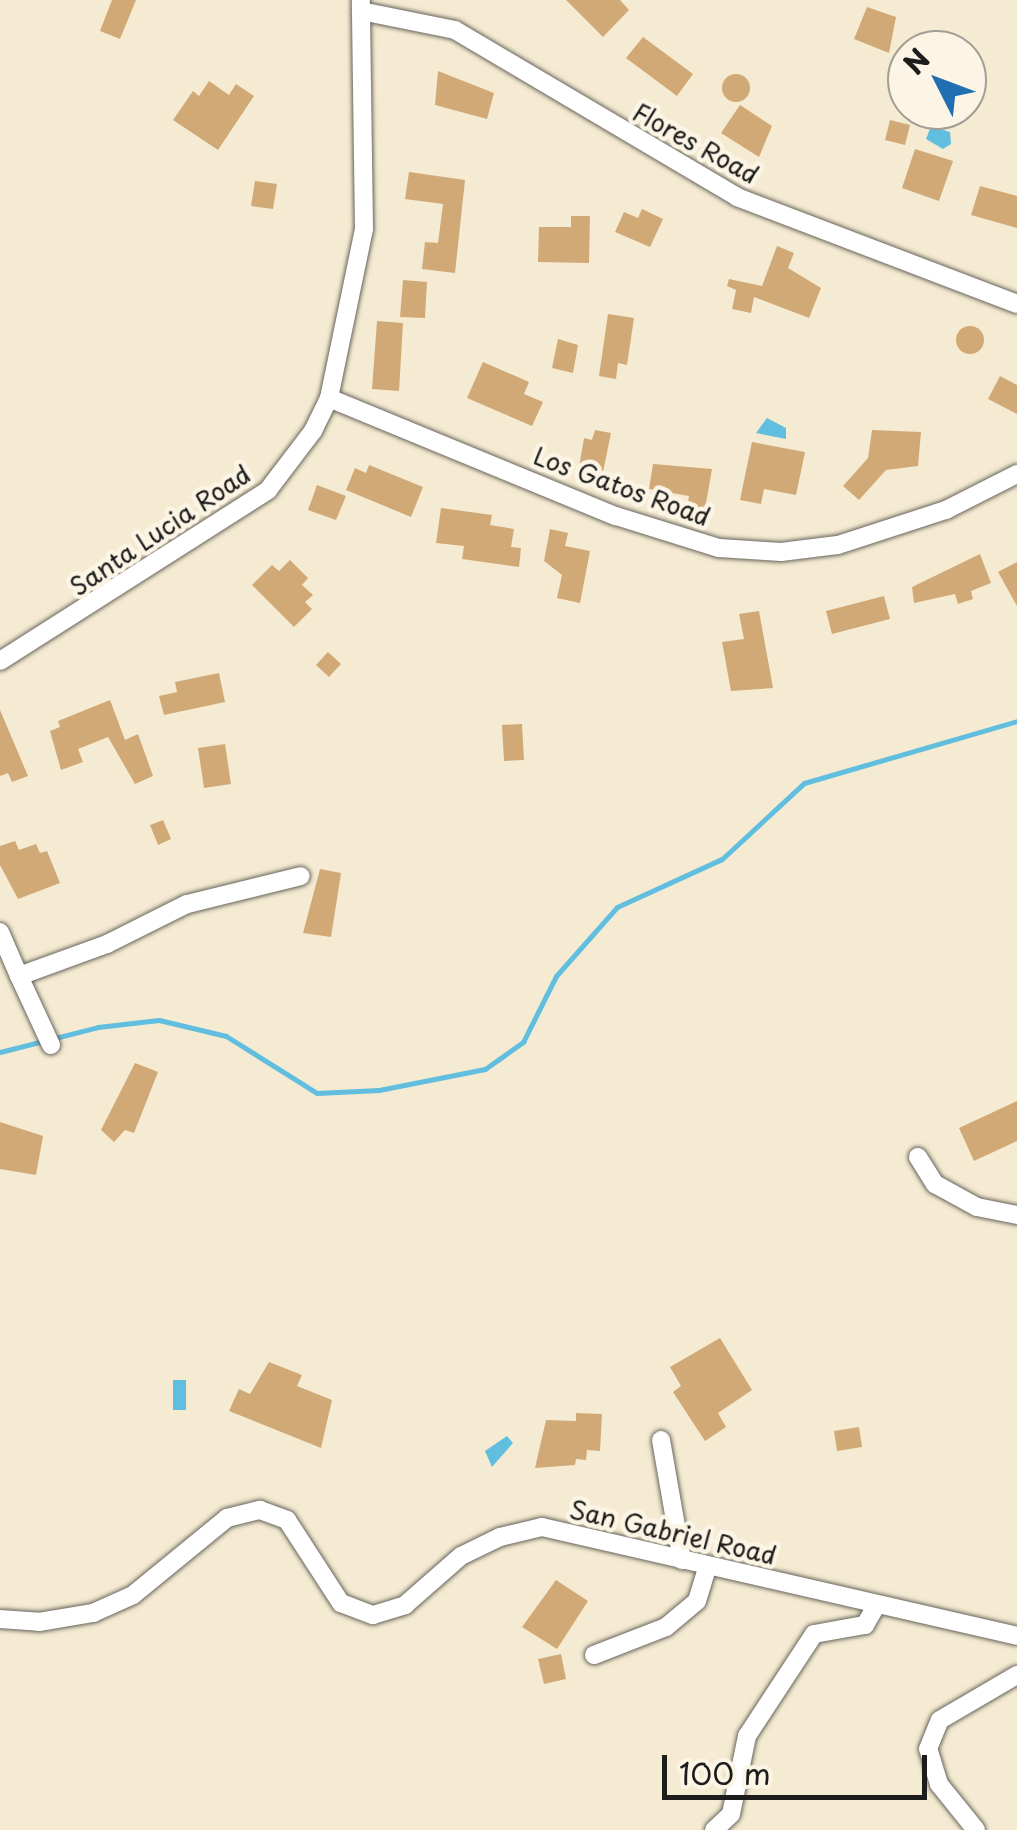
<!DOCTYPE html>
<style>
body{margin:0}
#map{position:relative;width:1017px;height:1830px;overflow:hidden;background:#f5ebd2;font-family:"Playpen Sans",sans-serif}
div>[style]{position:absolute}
.water>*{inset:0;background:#61bedf}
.stream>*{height:5px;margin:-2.5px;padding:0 2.5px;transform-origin:2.5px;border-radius:2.5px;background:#61bedf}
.building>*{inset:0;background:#d1a977}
.round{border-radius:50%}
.roads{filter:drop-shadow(0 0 2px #68645c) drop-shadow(0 0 2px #68645c)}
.minor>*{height:18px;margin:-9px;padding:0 9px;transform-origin:9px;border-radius:9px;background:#fff}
span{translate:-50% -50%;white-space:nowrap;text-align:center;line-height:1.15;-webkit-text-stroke:9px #fcf5e5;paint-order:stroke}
.street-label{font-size:25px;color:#1c1c1c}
.north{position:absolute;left:887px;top:30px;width:100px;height:100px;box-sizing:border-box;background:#fcf5e5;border:2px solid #a29e95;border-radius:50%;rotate:312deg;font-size:28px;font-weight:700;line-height:40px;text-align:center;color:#1c1c1c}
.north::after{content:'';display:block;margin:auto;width:35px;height:45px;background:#1f6fb2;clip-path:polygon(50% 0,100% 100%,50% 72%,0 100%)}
.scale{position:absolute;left:662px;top:1755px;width:265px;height:45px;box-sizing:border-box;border:5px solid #1c1c1c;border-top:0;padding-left:12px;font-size:30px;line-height:35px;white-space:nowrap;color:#1c1c1c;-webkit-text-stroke:8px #fcf5e5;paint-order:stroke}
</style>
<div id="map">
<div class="water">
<div style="clip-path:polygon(931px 126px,950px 132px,951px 144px,943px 149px,926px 139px)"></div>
<div style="clip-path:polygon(767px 418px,786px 428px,786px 439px,756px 433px)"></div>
<div style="clip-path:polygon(173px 1380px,186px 1380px,186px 1410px,173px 1410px)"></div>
<div style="clip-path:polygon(507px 1436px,513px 1443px,492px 1467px,485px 1451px)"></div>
</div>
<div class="stream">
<div style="left:0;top:1052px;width:101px;rotate:-14.3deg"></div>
<div style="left:98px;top:1027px;width:61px;rotate:-6.5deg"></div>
<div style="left:159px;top:1020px;width:69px;rotate:13.4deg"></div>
<div style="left:226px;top:1036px;width:107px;rotate:32.1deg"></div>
<div style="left:317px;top:1093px;width:62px;rotate:-2.8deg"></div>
<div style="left:379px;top:1090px;width:108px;rotate:-11.2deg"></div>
<div style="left:485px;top:1069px;width:47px;rotate:-35.4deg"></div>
<div style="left:523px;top:1042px;width:74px;rotate:-63.4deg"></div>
<div style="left:556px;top:976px;width:92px;rotate:-48.5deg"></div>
<div style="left:617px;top:907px;width:115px;rotate:-24.6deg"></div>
<div style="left:722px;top:859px;width:112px;rotate:-42.8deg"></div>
<div style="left:804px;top:783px;width:222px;rotate:-16.2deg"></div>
</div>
<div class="building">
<div style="clip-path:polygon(112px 0,136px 0,120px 39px,100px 31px)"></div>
<div style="clip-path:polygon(566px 0,620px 0,629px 10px,603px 37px)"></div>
<div style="clip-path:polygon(867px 7px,896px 17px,889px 53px,854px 39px)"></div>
<div style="clip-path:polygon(643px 37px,693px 74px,677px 96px,626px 58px)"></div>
<div style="clip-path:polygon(438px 71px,494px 93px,487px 119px,435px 105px)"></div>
<div class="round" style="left:722px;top:74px;width:28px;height:28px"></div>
<div style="clip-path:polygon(209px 81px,229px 95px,236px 84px,254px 96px,218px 150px,173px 120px,193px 91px,199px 96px)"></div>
<div style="clip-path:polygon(740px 105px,772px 126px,759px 157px,721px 133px)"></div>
<div style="clip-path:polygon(890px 120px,910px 125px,905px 145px,885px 140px)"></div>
<div style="clip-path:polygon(915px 149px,953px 161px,939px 201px,902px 188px)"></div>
<div style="clip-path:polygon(409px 172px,465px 180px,455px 273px,422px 269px,425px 242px,438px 243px,443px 204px,405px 199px)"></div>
<div style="clip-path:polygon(255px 181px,277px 184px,273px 209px,251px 206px)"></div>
<div style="clip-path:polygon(980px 186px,1017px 196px,1017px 228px,971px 215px)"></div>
<div style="clip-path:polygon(642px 209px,663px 219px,650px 247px,615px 232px,624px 212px,638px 218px)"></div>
<div style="clip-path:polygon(571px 216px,590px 216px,589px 263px,538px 262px,539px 227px,571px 227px)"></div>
<div style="clip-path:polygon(777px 246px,794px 253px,788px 268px,821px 288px,809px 318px,754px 297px,751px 313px,732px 309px,736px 290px,727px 286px,729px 279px,762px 286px)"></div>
<div style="clip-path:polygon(403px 280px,427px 282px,425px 318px,400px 317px)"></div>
<div style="clip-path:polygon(608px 314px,634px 318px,627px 365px,618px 363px,616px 379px,599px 376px)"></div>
<div style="clip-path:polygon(377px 321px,403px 323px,399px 391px,372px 389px)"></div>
<div class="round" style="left:956px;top:326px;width:28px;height:28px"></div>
<div style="clip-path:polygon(558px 339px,578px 345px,573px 373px,552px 368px)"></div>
<div style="clip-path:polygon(483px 362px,529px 382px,524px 394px,543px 402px,532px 426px,467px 398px)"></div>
<div style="clip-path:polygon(1000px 376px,1017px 385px,1017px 414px,988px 399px)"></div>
<div style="clip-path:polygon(595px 430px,611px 433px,603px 472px,579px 467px,584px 438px,592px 440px)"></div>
<div style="clip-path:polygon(872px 430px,921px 432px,918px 466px,886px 470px,859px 500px,843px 486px,868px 458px)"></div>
<div style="clip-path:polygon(752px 442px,805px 452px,796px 495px,764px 489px,761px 504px,740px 500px)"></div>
<div style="clip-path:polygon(653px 464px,712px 469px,705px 509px,687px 506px,689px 496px,649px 489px)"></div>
<div style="clip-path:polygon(369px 465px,423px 487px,411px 517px,346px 490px,355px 468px,366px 473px)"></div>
<div style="clip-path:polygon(317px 485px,346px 496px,336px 520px,308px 510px)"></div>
<div style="clip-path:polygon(441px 508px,492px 515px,490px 525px,514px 529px,511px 547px,521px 548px,519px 567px,462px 559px,464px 546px,436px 543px)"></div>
<div style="clip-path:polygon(550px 529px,568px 533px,565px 546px,590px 551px,580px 603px,557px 598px,562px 575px,544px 561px)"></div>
<div style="clip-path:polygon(980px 554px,991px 583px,971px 591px,973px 599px,958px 604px,955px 594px,914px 603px,912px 587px)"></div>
<div style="clip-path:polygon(290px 560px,308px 578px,302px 585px,313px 595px,305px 602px,312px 609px,294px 627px,252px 585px,272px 565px,279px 571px)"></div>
<div style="clip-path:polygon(1017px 562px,1017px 606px,998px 572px)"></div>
<div style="clip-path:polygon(884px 596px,890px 619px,832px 634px,826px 611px)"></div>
<div style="clip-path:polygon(759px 611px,773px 688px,731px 691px,722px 642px,744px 639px,739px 614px)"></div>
<div style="clip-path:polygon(328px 652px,341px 664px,329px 677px,316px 665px)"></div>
<div style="clip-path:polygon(219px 673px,225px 702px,164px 715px,159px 696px,177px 692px,175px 682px)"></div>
<div style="clip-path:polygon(110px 700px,125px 740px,138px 734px,153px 776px,135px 784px,108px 737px,78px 749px,83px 762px,61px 770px,50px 731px,60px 727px,58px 721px)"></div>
<div style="clip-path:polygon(0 710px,28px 776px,12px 782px,8px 773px,0 776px)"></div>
<div style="clip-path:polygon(522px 724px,524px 760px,504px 761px,502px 725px)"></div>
<div style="clip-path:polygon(225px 744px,231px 784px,204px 788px,198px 748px)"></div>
<div style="clip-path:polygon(163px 820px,171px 839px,158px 845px,150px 825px)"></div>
<div style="clip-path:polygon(15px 841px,19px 850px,36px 844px,40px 853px,47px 851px,60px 883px,18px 899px,0 865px,0 846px)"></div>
<div style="clip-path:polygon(320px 869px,341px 873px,331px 937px,303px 933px)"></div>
<div style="clip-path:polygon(135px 1063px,158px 1072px,134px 1133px,125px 1130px,114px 1142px,101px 1130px)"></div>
<div style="clip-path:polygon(1017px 1101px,1017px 1141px,974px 1161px,959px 1128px)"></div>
<div style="clip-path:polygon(0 1122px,43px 1136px,36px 1175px,0 1169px)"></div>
<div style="clip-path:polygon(720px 1338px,752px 1390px,718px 1413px,726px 1427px,705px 1441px,673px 1392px,681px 1386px,670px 1367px)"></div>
<div style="clip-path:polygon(269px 1362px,302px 1375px,297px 1386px,332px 1400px,321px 1448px,229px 1411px,239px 1389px,250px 1394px)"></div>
<div style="clip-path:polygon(576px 1413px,602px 1414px,600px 1451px,587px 1450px,586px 1460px,576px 1459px,575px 1465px,535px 1468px,546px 1420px,576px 1421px)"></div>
<div style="clip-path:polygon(859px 1427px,862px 1447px,837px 1451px,834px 1431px)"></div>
<div style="clip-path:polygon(556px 1580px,588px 1601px,557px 1649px,522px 1627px)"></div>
<div style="clip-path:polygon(561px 1654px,566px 1679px,544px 1684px,538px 1659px)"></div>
</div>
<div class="roads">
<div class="minor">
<div style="left:361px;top:11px;width:96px;rotate:11.4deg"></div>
<div style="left:455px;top:30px;width:328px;rotate:30.6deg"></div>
<div style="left:737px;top:197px;width:300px;rotate:20.9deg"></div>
<div style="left:329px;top:398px;width:310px;rotate:22.4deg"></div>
<div style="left:616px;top:516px;width:108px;rotate:17.3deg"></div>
<div style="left:719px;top:548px;width:62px;rotate:3.7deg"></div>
<div style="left:781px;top:552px;width:57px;rotate:-7deg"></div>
<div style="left:838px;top:545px;width:114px;rotate:-18deg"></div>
<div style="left:946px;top:510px;width:80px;rotate:-26.9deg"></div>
<div style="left:0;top:661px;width:318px;rotate:-32.5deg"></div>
<div style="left:268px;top:490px;width:74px;rotate:-52.7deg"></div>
<div style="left:313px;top:431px;width:37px;rotate:-64deg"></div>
<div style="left:329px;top:398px;width:173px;rotate:-78.3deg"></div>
<div style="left:364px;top:229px;width:229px;rotate:-90.8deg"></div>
<div style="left:0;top:932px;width:48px;rotate:66.6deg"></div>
<div style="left:19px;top:976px;width:94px;rotate:-20deg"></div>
<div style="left:107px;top:944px;width:89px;rotate:-26.6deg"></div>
<div style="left:187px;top:904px;width:117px;rotate:-13.8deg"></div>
<div style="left:19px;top:976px;width:76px;rotate:65.1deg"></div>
<div style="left:918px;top:1157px;width:32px;rotate:58deg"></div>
<div style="left:935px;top:1184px;width:48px;rotate:28.7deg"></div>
<div style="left:977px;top:1207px;width:41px;rotate:11.3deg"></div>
<div style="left:661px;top:1440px;width:122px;rotate:80.1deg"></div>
<div style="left:0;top:1619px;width:39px;rotate:4deg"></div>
<div style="left:39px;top:1622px;width:55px;rotate:-9.5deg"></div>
<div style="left:93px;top:1613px;width:44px;rotate:-24.2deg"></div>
<div style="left:133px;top:1595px;width:122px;rotate:-39.3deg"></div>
<div style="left:227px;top:1518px;width:34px;rotate:-14deg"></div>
<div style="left:260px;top:1510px;width:29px;rotate:20deg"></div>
<div style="left:287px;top:1520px;width:99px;rotate:57deg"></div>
<div style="left:341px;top:1603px;width:34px;rotate:21deg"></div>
<div style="left:373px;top:1615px;width:34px;rotate:-17deg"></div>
<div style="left:405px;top:1605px;width:74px;rotate:-41.2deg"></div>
<div style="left:461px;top:1556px;width:43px;rotate:-26deg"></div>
<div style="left:500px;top:1537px;width:43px;rotate:-13.4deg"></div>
<div style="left:542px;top:1527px;width:487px;rotate:12.9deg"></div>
<div style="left:594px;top:1655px;width:77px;rotate:-21.3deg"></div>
<div style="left:666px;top:1627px;width:40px;rotate:-40deg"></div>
<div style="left:697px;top:1601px;width:37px;rotate:-73deg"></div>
<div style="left:714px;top:1830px;width:23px;rotate:-43deg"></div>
<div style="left:731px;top:1814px;width:80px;rotate:-78.4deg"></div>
<div style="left:747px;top:1736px;width:122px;rotate:-56.7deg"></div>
<div style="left:814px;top:1634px;width:52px;rotate:-10deg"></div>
<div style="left:865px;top:1625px;width:22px;rotate:-60deg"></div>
<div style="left:976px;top:1830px;width:59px;rotate:-128.8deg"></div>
<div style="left:939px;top:1784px;width:37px;rotate:-107deg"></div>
<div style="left:928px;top:1749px;width:31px;rotate:-68deg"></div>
<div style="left:940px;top:1720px;width:89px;rotate:-30.3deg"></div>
</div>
</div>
<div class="street-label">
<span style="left:696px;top:143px;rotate:29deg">Flores Road</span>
<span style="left:622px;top:486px;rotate:20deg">Los Gatos Road</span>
<span style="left:160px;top:530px;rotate:-34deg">Santa Lucia Road</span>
<span style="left:673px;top:1532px;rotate:13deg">San Gabriel Road</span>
</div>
<div class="north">N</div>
<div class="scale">100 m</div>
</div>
